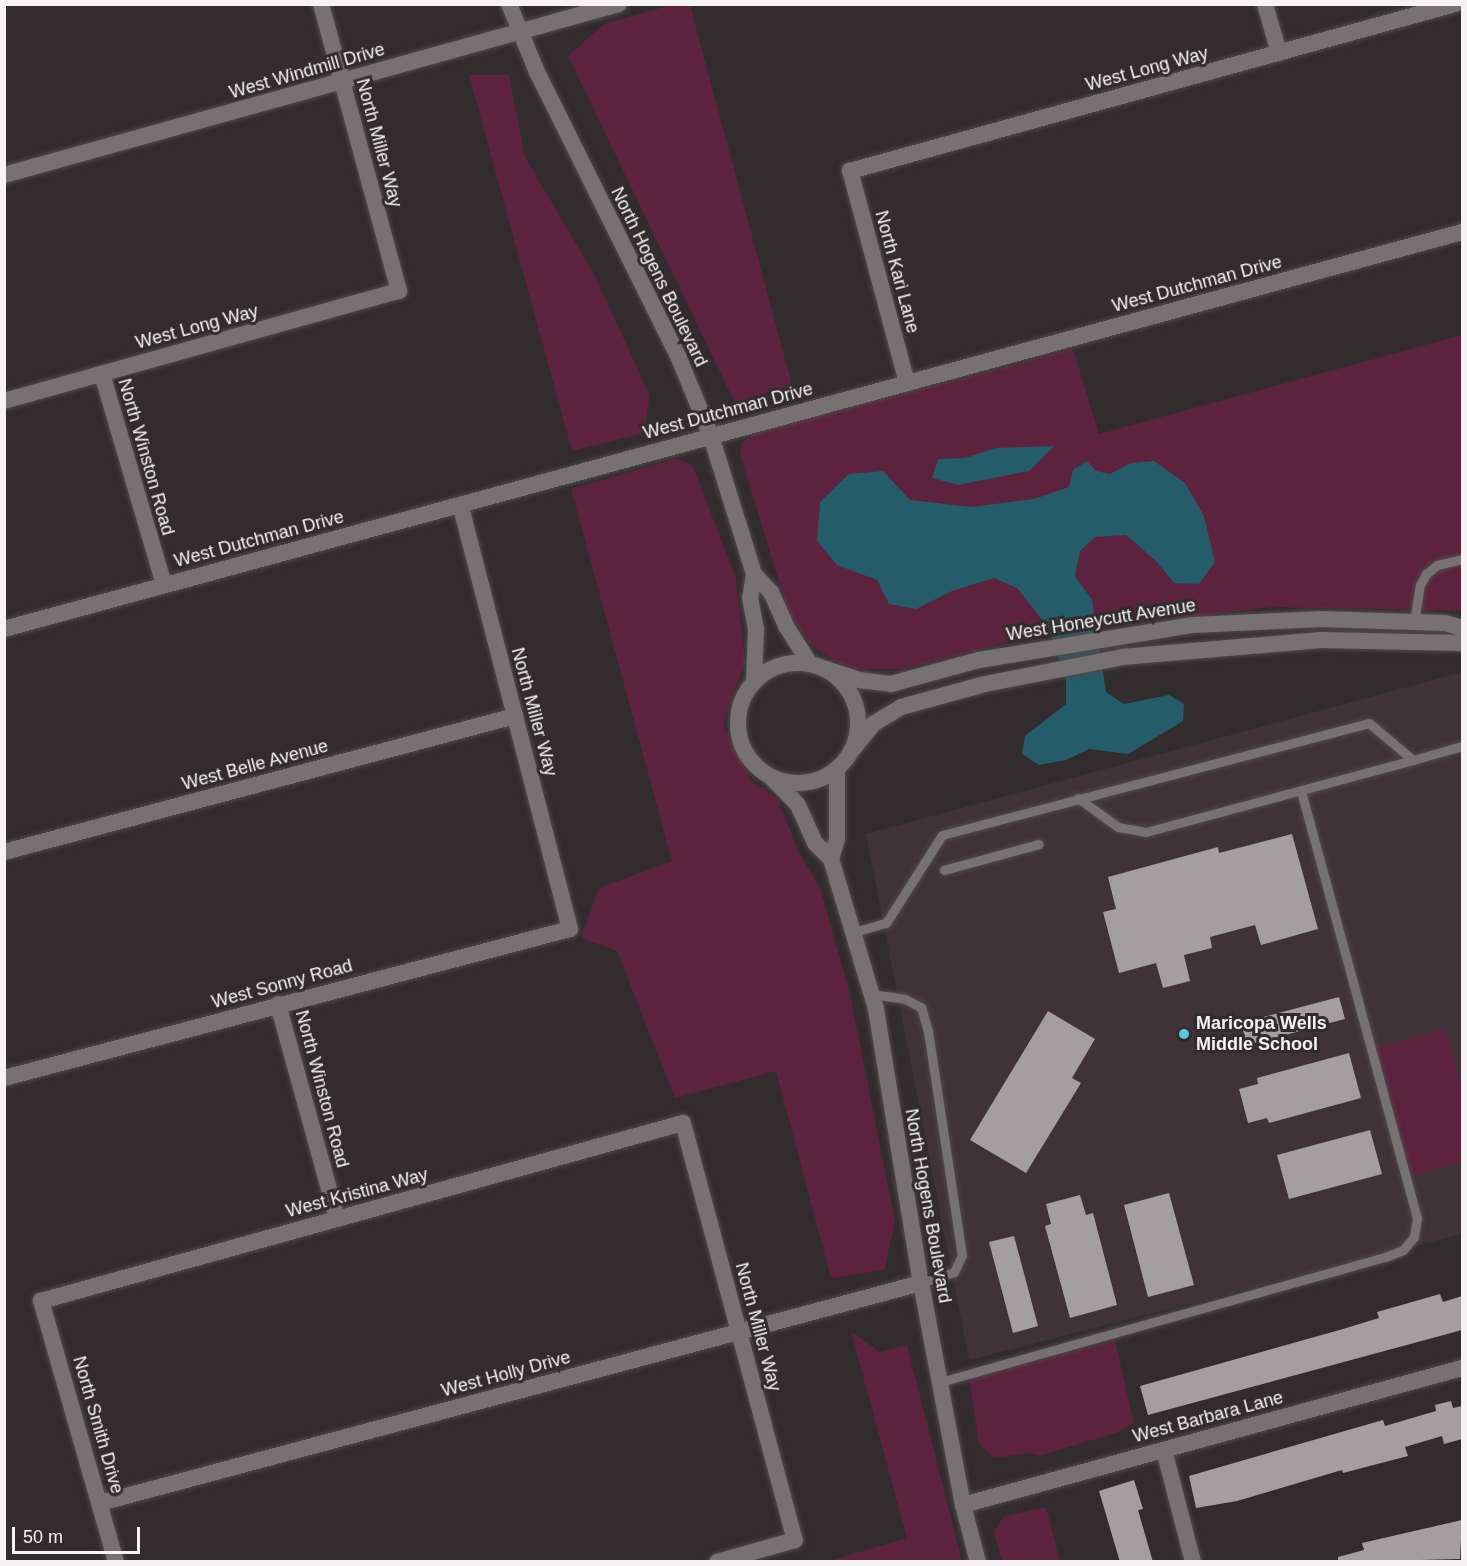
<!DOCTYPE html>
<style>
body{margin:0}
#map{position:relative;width:1467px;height:1566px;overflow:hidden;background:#322c2e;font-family:Arial,sans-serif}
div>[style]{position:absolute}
.built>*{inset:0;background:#403338}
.green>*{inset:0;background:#5d223d}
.water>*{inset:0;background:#245c6a}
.building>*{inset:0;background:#a59ea0}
.roads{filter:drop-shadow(0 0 2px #4f4a4b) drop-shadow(0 0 2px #4f4a4b)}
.service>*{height:9px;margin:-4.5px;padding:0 4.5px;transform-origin:4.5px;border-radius:4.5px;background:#787173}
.minor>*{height:16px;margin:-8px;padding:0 8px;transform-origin:8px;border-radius:8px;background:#787173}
.tertiary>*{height:16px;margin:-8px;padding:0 8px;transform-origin:8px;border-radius:8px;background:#787173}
.tertiary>.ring{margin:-8px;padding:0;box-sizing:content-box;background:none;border:16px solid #787173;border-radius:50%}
.dots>*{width:16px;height:16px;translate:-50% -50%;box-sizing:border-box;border:3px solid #322c2e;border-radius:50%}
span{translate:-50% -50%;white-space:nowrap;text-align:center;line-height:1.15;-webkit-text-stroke:6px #322c2e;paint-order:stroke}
.street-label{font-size:18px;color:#f7f3f4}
.poi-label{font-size:18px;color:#f7f3f4;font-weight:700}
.left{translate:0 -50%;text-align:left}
.frame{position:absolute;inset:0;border:6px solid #f7f3f4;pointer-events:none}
.scale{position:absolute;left:12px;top:1527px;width:128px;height:27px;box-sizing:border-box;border:3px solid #f7f3f4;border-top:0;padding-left:8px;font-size:18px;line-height:21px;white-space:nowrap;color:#f7f3f4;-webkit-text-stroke:4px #322c2e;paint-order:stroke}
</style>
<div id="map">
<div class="built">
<div style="clip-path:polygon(1462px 672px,1462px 1234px,969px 1360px,866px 834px)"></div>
</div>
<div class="green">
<div style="clip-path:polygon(674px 4px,690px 5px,792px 385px,735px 403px,568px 56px,604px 24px)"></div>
<div style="clip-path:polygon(469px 75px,509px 75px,525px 157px,595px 276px,650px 396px,644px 433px,572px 451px)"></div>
<div style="clip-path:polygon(1462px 335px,1462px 611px,1273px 607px,1028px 637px,904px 669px,855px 669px,836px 662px,811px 645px,789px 614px,740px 454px,742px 443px,756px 432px,1073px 349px,1099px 434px)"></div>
<div style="clip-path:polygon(677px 458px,693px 466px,736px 579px,745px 662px,723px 725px,751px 780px,778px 799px,799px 853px,820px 888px,850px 994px,895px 1222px,884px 1270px,831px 1278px,776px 1071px,675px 1098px,617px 951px,581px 938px,599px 888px,672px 861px,571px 489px)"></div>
<div style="clip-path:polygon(1446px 1029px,1462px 1089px,1462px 1162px,1411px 1176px,1376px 1048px)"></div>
<div style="clip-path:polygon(851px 1332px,880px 1352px,907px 1345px,962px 1561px,829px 1561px,907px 1538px)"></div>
<div style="clip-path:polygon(1115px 1341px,1134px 1423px,1116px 1433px,1038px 1456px,1030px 1453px,994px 1458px,979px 1444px,969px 1378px)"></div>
<div style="clip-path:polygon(1046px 1507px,1060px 1561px,1002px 1561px,994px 1532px,1004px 1516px)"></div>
</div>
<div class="water">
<div style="clip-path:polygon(1054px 446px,1029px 471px,958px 485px,932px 478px,938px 459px,965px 458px,996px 448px)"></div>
<div style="clip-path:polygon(1087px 461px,1096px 471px,1110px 474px,1131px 463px,1154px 461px,1185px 483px,1204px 516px,1215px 562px,1199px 584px,1174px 583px,1156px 561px,1126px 535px,1095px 537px,1080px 551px,1075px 576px,1092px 600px,1106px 692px,1124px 704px,1169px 695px,1184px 704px,1183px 721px,1128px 754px,1089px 749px,1066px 760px,1039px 765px,1022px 754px,1025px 736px,1066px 704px,1066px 681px,1049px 628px,1017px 588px,994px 578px,952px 591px,916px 609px,889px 604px,877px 580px,837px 565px,817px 541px,820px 502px,849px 474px,883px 471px,910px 500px,972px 507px,1034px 499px,1069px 487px,1073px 470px)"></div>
</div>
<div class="building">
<div style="clip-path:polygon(1292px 834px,1318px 929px,1261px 945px,1255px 925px,1210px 937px,1212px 948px,1184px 955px,1190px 981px,1163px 988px,1156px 963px,1119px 973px,1103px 912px,1116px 909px,1108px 877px,1218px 847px,1219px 853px)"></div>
<div style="clip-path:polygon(1339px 997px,1345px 1019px,1247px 1045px,1241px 1023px)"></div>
<div style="clip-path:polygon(1048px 1011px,1095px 1039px,1072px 1078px,1081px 1083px,1026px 1173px,970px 1140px)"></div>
<div style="clip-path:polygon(1349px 1053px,1361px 1098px,1269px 1123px,1267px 1118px,1248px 1123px,1239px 1089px,1258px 1084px,1257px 1078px)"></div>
<div style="clip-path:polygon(1370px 1130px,1382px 1174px,1289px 1199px,1277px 1155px)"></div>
<div style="clip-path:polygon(1169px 1193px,1194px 1285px,1148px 1297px,1124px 1205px)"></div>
<div style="clip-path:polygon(1080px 1195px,1086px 1215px,1093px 1213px,1117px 1305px,1070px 1318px,1045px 1226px,1051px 1224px,1046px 1204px)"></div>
<div style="clip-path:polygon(1014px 1236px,1038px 1326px,1013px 1333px,989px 1242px)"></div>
<div style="clip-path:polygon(1440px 1294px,1443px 1302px,1462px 1296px,1462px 1330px,1148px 1415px,1140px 1386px,1343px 1329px,1379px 1318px,1377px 1312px)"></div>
<div style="clip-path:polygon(1451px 1401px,1453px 1408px,1462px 1406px,1462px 1439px,1444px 1444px,1442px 1436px,1405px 1447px,1408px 1456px,1343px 1473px,1342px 1470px,1237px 1501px,1196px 1508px,1189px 1476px,1383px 1420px,1385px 1426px,1436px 1411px,1435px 1405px)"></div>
<div style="clip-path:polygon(1134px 1480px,1143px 1509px,1138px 1510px,1153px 1562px,1120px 1562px,1099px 1491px)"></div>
<div style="clip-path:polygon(1462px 1520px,1460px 1559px,1338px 1562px,1338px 1557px,1364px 1550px,1362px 1543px)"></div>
</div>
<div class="roads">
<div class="service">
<div style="left:1414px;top:622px;width:37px;rotate:-81deg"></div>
<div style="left:1420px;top:585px;width:13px;rotate:-61deg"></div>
<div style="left:1426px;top:574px;width:14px;rotate:-39deg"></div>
<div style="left:1437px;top:565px;width:26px;rotate:-13deg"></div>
<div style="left:1078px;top:798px;width:49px;rotate:35.9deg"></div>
<div style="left:1118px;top:827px;width:28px;rotate:10deg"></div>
<div style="left:1146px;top:832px;width:277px;rotate:-15.1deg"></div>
<div style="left:944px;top:870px;width:98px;rotate:-15.3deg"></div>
<div style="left:854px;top:932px;width:33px;rotate:-16deg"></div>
<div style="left:886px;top:923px;width:104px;rotate:-57.5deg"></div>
<div style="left:942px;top:835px;width:441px;rotate:-14.7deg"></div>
<div style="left:1369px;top:723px;width:57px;rotate:40.1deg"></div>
<div style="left:1413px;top:760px;width:51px;rotate:-15.9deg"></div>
<div style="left:871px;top:994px;width:34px;rotate:8deg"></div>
<div style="left:905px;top:999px;width:18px;rotate:27deg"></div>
<div style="left:921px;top:1007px;width:25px;rotate:74deg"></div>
<div style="left:928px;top:1031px;width:227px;rotate:81.4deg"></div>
<div style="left:962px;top:1255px;width:19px;rotate:115deg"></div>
<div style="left:954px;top:1272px;width:35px;rotate:162deg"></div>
<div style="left:940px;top:1382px;width:462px;rotate:-15.7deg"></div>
<div style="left:1385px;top:1257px;width:19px;rotate:-21deg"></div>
<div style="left:1403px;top:1250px;width:17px;rotate:-50deg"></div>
<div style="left:1414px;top:1237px;width:19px;rotate:-81deg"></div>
<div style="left:1417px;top:1218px;width:443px;rotate:-105.2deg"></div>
</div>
<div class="minor">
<div style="left:1265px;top:4px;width:51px;rotate:74.1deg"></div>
<div style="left:4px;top:175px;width:638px;rotate:-15.54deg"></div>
<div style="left:102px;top:374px;width:220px;rotate:73.6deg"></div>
<div style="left:907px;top:383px;width:220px;rotate:-105deg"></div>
<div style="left:850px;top:171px;width:628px;rotate:-15.43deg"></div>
<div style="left:4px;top:401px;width:410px;rotate:-15.6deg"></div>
<div style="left:399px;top:291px;width:297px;rotate:-105.2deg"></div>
<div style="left:4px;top:629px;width:1511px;rotate:-15.23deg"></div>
<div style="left:4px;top:852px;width:529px;rotate:-14.9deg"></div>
<div style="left:278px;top:1004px;width:222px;rotate:74.6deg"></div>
<div style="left:4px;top:1078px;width:585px;rotate:-14.75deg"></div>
<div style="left:570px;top:929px;width:438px;rotate:-104.5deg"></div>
<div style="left:1164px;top:1450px;width:116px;rotate:75.5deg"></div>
<div style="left:100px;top:1503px;width:850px;rotate:-15deg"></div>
<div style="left:963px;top:1505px;width:517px;rotate:-15.35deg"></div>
<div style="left:116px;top:1562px;width:272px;rotate:-106deg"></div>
<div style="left:41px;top:1301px;width:666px;rotate:-15.5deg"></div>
<div style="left:683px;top:1123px;width:432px;rotate:75deg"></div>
<div style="left:795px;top:1540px;width:81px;rotate:164.2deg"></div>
</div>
<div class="tertiary">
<div style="left:509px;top:4px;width:74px;rotate:67.6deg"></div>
<div style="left:537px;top:72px;width:317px;rotate:63.6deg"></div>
<div style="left:678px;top:356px;width:87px;rotate:67.6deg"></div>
<div style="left:711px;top:436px;width:145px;rotate:72.7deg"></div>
<div style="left:754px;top:574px;width:24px;rotate:99deg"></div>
<div style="left:750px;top:598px;width:32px;rotate:79deg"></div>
<div style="left:756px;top:629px;width:52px;rotate:92.2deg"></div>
<div style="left:754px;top:574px;width:25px;rotate:47deg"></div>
<div style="left:771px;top:592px;width:37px;rotate:66deg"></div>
<div style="left:786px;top:626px;width:45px;rotate:57.7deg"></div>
<div class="ring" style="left:738px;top:663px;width:104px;height:104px"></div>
<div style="left:823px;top:668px;width:38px;rotate:18deg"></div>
<div style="left:859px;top:680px;width:32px;rotate:7deg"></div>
<div style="left:891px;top:684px;width:91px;rotate:-15.3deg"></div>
<div style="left:979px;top:660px;width:217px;rotate:-9.3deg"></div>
<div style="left:1193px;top:625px;width:128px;rotate:-2.7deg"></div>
<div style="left:1321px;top:619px;width:124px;rotate:1.8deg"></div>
<div style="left:1445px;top:623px;width:18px;rotate:16deg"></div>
<div style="left:853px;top:749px;width:32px;rotate:-51deg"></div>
<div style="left:873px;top:724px;width:33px;rotate:-31deg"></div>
<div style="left:901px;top:707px;width:87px;rotate:-15.3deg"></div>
<div style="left:985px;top:684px;width:140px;rotate:-11.1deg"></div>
<div style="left:1122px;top:657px;width:200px;rotate:-4.9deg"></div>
<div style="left:1321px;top:640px;width:141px;rotate:1.2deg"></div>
<div style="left:772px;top:778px;width:37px;rotate:46deg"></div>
<div style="left:798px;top:805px;width:42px;rotate:65.9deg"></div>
<div style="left:815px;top:843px;width:23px;rotate:45deg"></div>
<div style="left:831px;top:859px;width:157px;rotate:73.3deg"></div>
<div style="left:876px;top:1009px;width:278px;rotate:80.7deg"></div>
<div style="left:921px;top:1283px;width:226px;rotate:79.3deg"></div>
<div style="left:963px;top:1505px;width:59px;rotate:75.3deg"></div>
<div style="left:831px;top:859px;width:21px;rotate:-73deg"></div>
<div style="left:837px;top:839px;width:70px;rotate:-90deg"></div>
</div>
</div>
<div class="dots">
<div style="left:1184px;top:1034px;background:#59c8e5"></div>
</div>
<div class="street-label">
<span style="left:1147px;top:69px;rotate:-15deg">West Long Way</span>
<span style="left:307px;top:71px;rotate:-16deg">West Windmill Drive</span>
<span style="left:379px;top:143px;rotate:75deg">North Miller Way</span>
<span style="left:897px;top:272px;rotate:75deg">North Kari Lane</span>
<span style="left:659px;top:277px;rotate:64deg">North Hogens Boulevard</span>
<span style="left:1197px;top:284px;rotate:-15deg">West Dutchman Drive</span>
<span style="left:197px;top:327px;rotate:-15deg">West Long Way</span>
<span style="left:728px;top:411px;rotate:-15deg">West Dutchman Drive</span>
<span style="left:146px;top:457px;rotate:74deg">North Winston Road</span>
<span style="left:259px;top:539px;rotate:-15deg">West Dutchman Drive</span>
<span style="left:1101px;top:620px;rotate:-9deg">West Honeycutt Avenue</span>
<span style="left:534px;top:712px;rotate:75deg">North Miller Way</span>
<span style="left:255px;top:765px;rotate:-15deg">West Belle Avenue</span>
<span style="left:282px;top:984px;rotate:-15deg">West Sonny Road</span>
<span style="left:322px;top:1089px;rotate:75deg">North Winston Road</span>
<span style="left:357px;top:1193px;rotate:-15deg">West Kristina Way</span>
<span style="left:928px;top:1206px;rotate:80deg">North Hogens Boulevard</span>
<span style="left:758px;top:1327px;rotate:75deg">North Miller Way</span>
<span style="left:506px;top:1374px;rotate:-15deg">West Holly Drive</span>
<span style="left:1208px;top:1417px;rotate:-15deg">West Barbara Lane</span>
<span style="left:98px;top:1425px;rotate:74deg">North Smith Drive</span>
</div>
<div class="poi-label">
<span class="left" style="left:1196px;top:1034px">Maricopa Wells<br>Middle School</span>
</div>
<div class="frame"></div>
<div class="scale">50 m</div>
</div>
